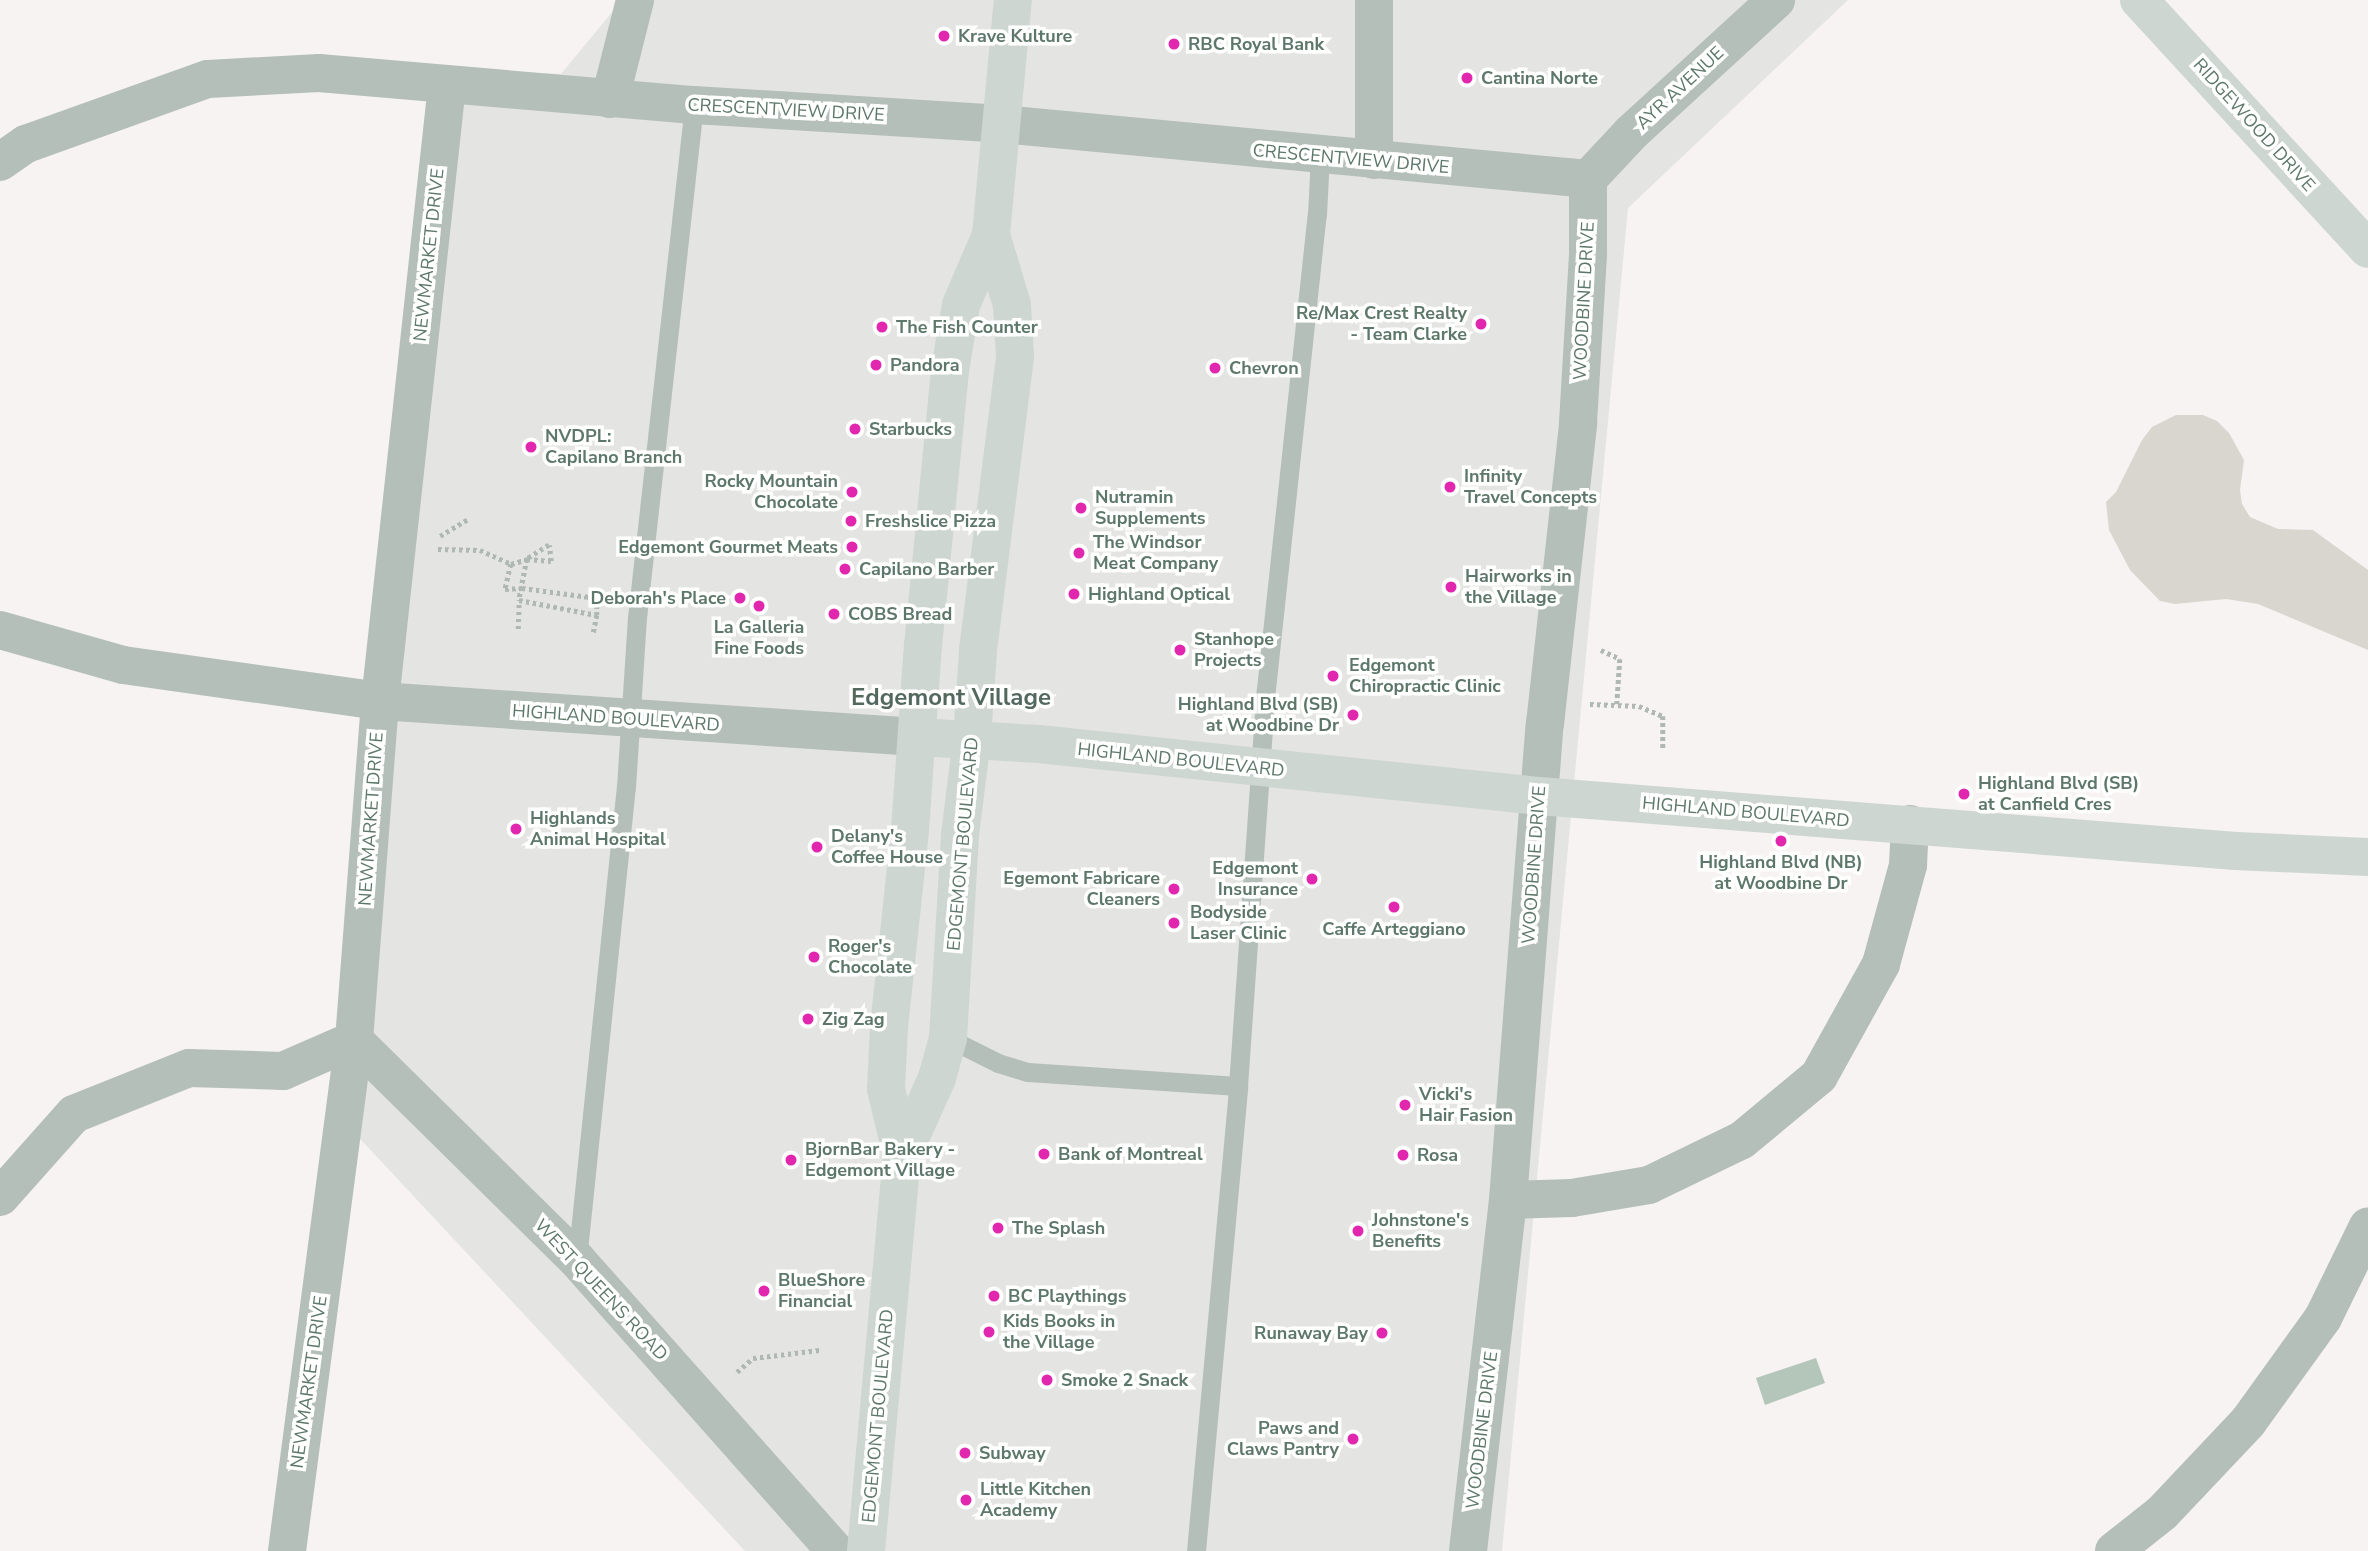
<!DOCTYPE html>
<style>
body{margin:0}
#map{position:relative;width:2368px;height:1551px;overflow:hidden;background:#f6f3f2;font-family:"Nunito Sans",sans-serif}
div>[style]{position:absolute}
.built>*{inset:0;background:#e4e4e2}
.green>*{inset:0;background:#d9d6cf}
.water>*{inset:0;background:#b4c6b9}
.path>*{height:4.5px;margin-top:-2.25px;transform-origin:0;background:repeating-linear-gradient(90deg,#b0b8b4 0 3.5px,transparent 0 7px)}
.lane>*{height:19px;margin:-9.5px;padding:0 9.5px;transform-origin:9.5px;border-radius:9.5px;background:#b5bfba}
.street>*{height:38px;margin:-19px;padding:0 19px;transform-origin:19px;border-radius:19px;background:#b5bfba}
.secondary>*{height:38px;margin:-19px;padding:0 19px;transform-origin:19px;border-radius:19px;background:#ced6d2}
.dots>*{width:19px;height:19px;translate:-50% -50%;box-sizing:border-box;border:4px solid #fff;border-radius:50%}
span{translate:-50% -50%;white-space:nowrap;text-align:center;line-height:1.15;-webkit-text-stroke:7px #fff;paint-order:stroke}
.poi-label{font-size:18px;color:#5d786a;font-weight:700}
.left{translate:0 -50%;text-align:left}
.right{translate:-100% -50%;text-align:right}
.street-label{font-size:18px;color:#5d786a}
.district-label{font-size:24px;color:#53695d;font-weight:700}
</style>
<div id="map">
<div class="built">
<div style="clip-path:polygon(622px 0,1848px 0,1628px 208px,1502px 1551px,745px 1551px,335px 1112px,447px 68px,561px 74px)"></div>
</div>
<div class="green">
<div style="clip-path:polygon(2176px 415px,2203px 415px,2217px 421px,2229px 433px,2244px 460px,2240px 490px,2242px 504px,2250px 517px,2278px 529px,2313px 530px,2368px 570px,2368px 650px,2258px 604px,2226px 599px,2175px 604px,2160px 601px,2130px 570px,2109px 530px,2106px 502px,2116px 492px,2142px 440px,2152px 427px)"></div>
</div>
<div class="water">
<div style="clip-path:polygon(1816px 1358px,1825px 1383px,1765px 1405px,1756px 1378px)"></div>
</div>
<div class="path">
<div style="left:440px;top:536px;width:33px;rotate:-31deg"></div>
<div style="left:438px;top:549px;width:42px;rotate:1.4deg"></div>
<div style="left:480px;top:550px;width:34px;rotate:24deg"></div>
<div style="left:511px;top:564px;width:17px;rotate:-17deg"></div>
<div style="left:527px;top:559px;width:24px;rotate:5deg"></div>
<div style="left:551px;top:561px;width:16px;rotate:-97deg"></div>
<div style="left:549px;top:545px;width:26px;rotate:148deg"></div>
<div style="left:527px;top:559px;width:42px;rotate:101deg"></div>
<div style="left:519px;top:600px;width:79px;rotate:10.9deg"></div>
<div style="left:597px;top:615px;width:20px;rotate:101deg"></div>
<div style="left:511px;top:564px;width:26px;rotate:103deg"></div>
<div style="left:505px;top:589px;width:17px;rotate:-3deg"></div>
<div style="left:522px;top:588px;width:76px;rotate:7.6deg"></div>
<div style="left:597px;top:598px;width:17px;rotate:90deg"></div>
<div style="left:518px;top:629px;width:29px;rotate:-88deg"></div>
<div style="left:1601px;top:650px;width:21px;rotate:25deg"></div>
<div style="left:1620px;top:659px;width:45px;rotate:93.8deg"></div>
<div style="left:1590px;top:704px;width:49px;rotate:2.3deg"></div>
<div style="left:1639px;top:706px;width:26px;rotate:23deg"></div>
<div style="left:1663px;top:716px;width:32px;rotate:90deg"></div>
<div style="left:737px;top:1372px;width:21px;rotate:-41deg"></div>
<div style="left:753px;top:1358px;width:67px;rotate:-6.8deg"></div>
</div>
<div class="lane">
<div style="left:948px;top:1038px;width:56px;rotate:26.6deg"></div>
<div style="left:998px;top:1063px;width:31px;rotate:17deg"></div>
<div style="left:1028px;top:1072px;width:210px;rotate:3.8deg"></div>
<div style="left:577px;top:1260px;width:476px;rotate:-84.1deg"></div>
<div style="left:626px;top:787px;width:169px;rotate:-86.3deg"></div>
<div style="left:637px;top:618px;width:516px;rotate:-83.66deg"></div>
<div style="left:1196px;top:1551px;width:467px;rotate:-84.8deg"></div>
<div style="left:1238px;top:1086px;width:398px;rotate:-86deg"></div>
<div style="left:1266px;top:689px;width:477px;rotate:-83.9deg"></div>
<div style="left:1317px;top:215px;width:60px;rotate:-87.1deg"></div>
</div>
<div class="street">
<div style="left:610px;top:99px;width:102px;rotate:-75.8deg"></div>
<div style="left:1374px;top:160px;width:160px;rotate:-90deg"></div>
<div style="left:0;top:162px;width:32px;rotate:-35deg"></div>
<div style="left:26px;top:144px;width:193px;rotate:-19.7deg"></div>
<div style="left:208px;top:79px;width:111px;rotate:-3.1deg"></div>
<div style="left:319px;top:73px;width:376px;rotate:4.9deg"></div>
<div style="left:694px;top:105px;width:309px;rotate:3.5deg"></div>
<div style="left:1002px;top:124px;width:589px;rotate:5.36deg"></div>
<div style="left:1588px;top:179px;width:63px;rotate:-46.9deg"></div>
<div style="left:1631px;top:133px;width:197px;rotate:-42.5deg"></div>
<div style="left:0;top:630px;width:128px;rotate:15.9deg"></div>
<div style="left:123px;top:665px;width:260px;rotate:8deg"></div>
<div style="left:380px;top:701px;width:538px;rotate:3.84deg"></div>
<div style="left:354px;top:1040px;width:313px;rotate:44.6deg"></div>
<div style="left:577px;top:1260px;width:389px;rotate:48.4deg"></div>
<div style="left:0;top:1197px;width:111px;rotate:-48.3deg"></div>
<div style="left:74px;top:1114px;width:124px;rotate:-21.8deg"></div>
<div style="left:189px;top:1068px;width:94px;rotate:1.8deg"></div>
<div style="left:283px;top:1071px;width:77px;rotate:-23.6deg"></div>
<div style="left:1508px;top:1200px;width:64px;rotate:-1.8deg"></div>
<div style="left:1572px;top:1198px;width:78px;rotate:-9.6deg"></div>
<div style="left:1649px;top:1185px;width:103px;rotate:-25.8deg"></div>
<div style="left:1742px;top:1140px;width:100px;rotate:-39.7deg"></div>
<div style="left:1819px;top:1076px;width:128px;rotate:-61deg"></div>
<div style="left:1881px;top:964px;width:103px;rotate:-74.7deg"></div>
<div style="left:1908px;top:865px;width:41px;rotate:-87.2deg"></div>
<div style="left:287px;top:1551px;width:515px;rotate:-82.53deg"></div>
<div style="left:354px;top:1040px;width:340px;rotate:-85.6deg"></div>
<div style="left:380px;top:701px;width:620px;rotate:-83.79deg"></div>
<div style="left:1468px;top:1551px;width:353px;rotate:-83.5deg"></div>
<div style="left:1508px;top:1200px;width:477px;rotate:-85.6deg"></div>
<div style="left:1545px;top:724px;width:303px;rotate:-83.7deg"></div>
<div style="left:1578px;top:423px;width:170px;rotate:-86.6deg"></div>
<div style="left:1588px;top:253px;width:74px;rotate:-90deg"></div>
<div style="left:2114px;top:1551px;width:61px;rotate:-38.4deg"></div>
<div style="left:2162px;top:1513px;width:125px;rotate:-46.6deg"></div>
<div style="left:2248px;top:1422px;width:128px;rotate:-54.2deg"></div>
<div style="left:2323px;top:1318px;width:102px;rotate:-63.9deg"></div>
</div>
<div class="secondary">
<div style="left:2139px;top:0;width:338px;rotate:47.4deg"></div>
<div style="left:917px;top:737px;width:122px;rotate:3.3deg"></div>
<div style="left:1039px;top:744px;width:503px;rotate:5.94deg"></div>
<div style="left:1539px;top:796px;width:699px;rotate:4.51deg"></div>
<div style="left:2236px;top:851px;width:132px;rotate:2.6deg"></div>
<div style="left:902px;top:1156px;width:69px;rotate:-103.4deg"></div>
<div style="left:886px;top:1089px;width:62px;rotate:-87.2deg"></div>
<div style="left:889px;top:1027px;width:198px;rotate:-83.9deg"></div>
<div style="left:910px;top:830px;width:184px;rotate:-86deg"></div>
<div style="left:923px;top:646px;width:277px;rotate:-84.4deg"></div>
<div style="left:950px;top:370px;width:66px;rotate:-80.4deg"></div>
<div style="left:961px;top:305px;width:76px;rotate:-66.8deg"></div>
<div style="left:991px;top:235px;width:236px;rotate:-84.7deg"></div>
<div style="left:866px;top:1551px;width:397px;rotate:-84.8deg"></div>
<div style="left:902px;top:1156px;width:85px;rotate:-65.8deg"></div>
<div style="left:937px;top:1078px;width:41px;rotate:-74.6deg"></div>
<div style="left:948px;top:1038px;width:203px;rotate:-86.6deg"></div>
<div style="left:960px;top:835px;width:97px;rotate:-82.9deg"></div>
<div style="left:972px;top:739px;width:89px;rotate:-86.1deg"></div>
<div style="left:978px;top:650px;width:296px;rotate:-82.8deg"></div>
<div style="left:1015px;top:356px;width:51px;rotate:-93.4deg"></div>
<div style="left:1012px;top:305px;width:73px;rotate:-106.7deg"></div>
</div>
<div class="dots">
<div style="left:944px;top:36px;background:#e227af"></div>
<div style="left:1174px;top:44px;background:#e227af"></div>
<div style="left:1467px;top:78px;background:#e227af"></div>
<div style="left:1481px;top:324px;background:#e227af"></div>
<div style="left:882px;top:327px;background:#e227af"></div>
<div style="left:876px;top:365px;background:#e227af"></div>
<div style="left:1215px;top:368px;background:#e227af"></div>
<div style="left:855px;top:429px;background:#e227af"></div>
<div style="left:531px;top:447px;background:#e227af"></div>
<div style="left:1450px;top:487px;background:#e227af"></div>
<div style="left:852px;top:492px;background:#e227af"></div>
<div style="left:1081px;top:508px;background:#e227af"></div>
<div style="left:851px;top:521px;background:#e227af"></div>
<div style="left:852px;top:547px;background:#e227af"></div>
<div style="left:1079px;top:553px;background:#e227af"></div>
<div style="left:845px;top:569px;background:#e227af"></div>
<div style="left:1451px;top:587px;background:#e227af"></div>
<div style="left:1074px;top:594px;background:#e227af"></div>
<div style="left:740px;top:598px;background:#e227af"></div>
<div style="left:759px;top:606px;background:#e227af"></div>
<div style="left:834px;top:614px;background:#e227af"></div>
<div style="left:1180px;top:650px;background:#e227af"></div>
<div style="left:1333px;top:676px;background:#e227af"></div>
<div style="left:1353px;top:715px;background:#e227af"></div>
<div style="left:1964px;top:794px;background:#e227af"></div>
<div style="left:516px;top:829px;background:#e227af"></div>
<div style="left:1781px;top:841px;background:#e227af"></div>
<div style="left:817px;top:847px;background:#e227af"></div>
<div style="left:1312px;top:879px;background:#e227af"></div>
<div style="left:1174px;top:889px;background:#e227af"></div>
<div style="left:1394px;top:907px;background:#e227af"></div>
<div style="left:1174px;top:923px;background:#e227af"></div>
<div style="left:814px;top:957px;background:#e227af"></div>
<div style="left:808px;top:1019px;background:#e227af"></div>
<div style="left:1405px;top:1105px;background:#e227af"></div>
<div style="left:1044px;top:1154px;background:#e227af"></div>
<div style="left:1403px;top:1155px;background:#e227af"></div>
<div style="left:791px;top:1160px;background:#e227af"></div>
<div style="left:998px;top:1228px;background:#e227af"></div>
<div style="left:1358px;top:1231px;background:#e227af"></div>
<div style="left:764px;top:1291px;background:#e227af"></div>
<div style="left:994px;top:1296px;background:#e227af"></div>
<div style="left:989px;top:1332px;background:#e227af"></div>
<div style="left:1382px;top:1333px;background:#e227af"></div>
<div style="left:1047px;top:1380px;background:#e227af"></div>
<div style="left:1353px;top:1439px;background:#e227af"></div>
<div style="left:965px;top:1453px;background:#e227af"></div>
<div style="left:966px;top:1500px;background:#e227af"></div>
</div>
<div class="poi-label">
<span class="left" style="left:958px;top:36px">Krave Kulture</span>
<span class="left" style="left:1188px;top:44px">RBC Royal Bank</span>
<span class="left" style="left:1481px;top:78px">Cantina Norte</span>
<span class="right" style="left:1467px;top:324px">Re/Max Crest Realty<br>- Team Clarke</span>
<span class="left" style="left:896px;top:327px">The Fish Counter</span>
<span class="left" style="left:890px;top:365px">Pandora</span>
<span class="left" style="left:1229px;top:368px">Chevron</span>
<span class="left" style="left:869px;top:429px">Starbucks</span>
<span class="left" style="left:545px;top:447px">NVDPL:<br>Capilano Branch</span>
<span class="left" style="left:1464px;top:487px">Infinity<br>Travel Concepts</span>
<span class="right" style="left:838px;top:492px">Rocky Mountain<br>Chocolate</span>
<span class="left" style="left:1095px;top:508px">Nutramin<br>Supplements</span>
<span class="left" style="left:865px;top:521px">Freshslice Pizza</span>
<span class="left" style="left:1093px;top:553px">The Windsor<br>Meat Company</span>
<span class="right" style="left:838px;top:547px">Edgemont Gourmet Meats</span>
<span class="left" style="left:859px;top:569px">Capilano Barber</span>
<span class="left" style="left:1465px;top:587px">Hairworks in<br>the Village</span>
<span class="left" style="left:1088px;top:594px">Highland Optical</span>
<span class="right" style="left:726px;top:598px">Deborah's Place</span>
<span class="left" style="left:848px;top:614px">COBS Bread</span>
<span style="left:759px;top:638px">La Galleria<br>Fine Foods</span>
<span class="left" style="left:1194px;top:650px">Stanhope<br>Projects</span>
<span class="left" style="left:1349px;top:676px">Edgemont<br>Chiropractic Clinic</span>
<span class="right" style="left:1339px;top:715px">Highland Blvd (SB)<br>at Woodbine Dr</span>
<span class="left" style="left:1978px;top:794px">Highland Blvd (SB)<br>at Canfield Cres</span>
<span class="left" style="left:530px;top:829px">Highlands<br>Animal Hospital</span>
<span class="left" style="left:831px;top:847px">Delany's<br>Coffee House</span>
<span style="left:1781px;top:873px">Highland Blvd (NB)<br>at Woodbine Dr</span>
<span class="right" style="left:1298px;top:879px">Edgemont<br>Insurance</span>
<span class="right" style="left:1160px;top:889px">Egemont Fabricare<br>Cleaners</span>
<span class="left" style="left:1190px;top:923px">Bodyside<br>Laser Clinic</span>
<span style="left:1394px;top:929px">Caffe Arteggiano</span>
<span class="left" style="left:828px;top:957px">Roger's<br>Chocolate</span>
<span class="left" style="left:822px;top:1019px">Zig Zag</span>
<span class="left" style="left:1419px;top:1105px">Vicki's<br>Hair Fasion</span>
<span class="left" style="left:805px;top:1160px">BjornBar Bakery -<br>Edgemont Village</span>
<span class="left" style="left:1058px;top:1154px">Bank of Montreal</span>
<span class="left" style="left:1417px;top:1155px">Rosa</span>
<span class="left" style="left:1372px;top:1231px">Johnstone's<br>Benefits</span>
<span class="left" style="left:1012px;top:1228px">The Splash</span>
<span class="left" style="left:778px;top:1291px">BlueShore<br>Financial</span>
<span class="left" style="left:1008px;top:1296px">BC Playthings</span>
<span class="left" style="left:1003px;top:1332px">Kids Books in<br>the Village</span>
<span class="right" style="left:1368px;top:1333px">Runaway Bay</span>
<span class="left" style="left:1061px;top:1380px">Smoke 2 Snack</span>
<span class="right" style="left:1339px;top:1439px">Paws and<br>Claws Pantry</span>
<span class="left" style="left:979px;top:1453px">Subway</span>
<span class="left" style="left:980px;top:1500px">Little Kitchen<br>Academy</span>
</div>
<div class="street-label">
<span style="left:1680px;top:88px;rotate:-43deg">AYR AVENUE</span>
<span style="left:786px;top:110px;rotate:3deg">CRESCENTVIEW DRIVE</span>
<span style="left:2254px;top:125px;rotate:48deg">RIDGEWOOD DRIVE</span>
<span style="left:1351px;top:159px;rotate:5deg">CRESCENTVIEW DRIVE</span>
<span style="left:429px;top:255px;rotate:-84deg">NEWMARKET DRIVE</span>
<span style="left:1584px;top:301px;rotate:-87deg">WOODBINE DRIVE</span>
<span style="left:616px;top:718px;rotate:4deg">HIGHLAND BOULEVARD</span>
<span style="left:1181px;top:760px;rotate:6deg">HIGHLAND BOULEVARD</span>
<span style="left:1746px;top:812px;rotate:5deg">HIGHLAND BOULEVARD</span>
<span style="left:371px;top:819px;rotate:-86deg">NEWMARKET DRIVE</span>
<span style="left:963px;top:844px;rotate:-85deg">EDGEMONT BOULEVARD</span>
<span style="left:1534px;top:865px;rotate:-86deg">WOODBINE DRIVE</span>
<span style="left:601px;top:1290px;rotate:47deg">WEST QUEENS ROAD</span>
<span style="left:309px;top:1382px;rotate:-82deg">NEWMARKET DRIVE</span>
<span style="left:878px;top:1416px;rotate:-85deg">EDGEMONT BOULEVARD</span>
<span style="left:1482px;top:1430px;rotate:-83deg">WOODBINE DRIVE</span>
</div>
<div class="district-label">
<span style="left:951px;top:698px">Edgemont Village</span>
</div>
</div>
